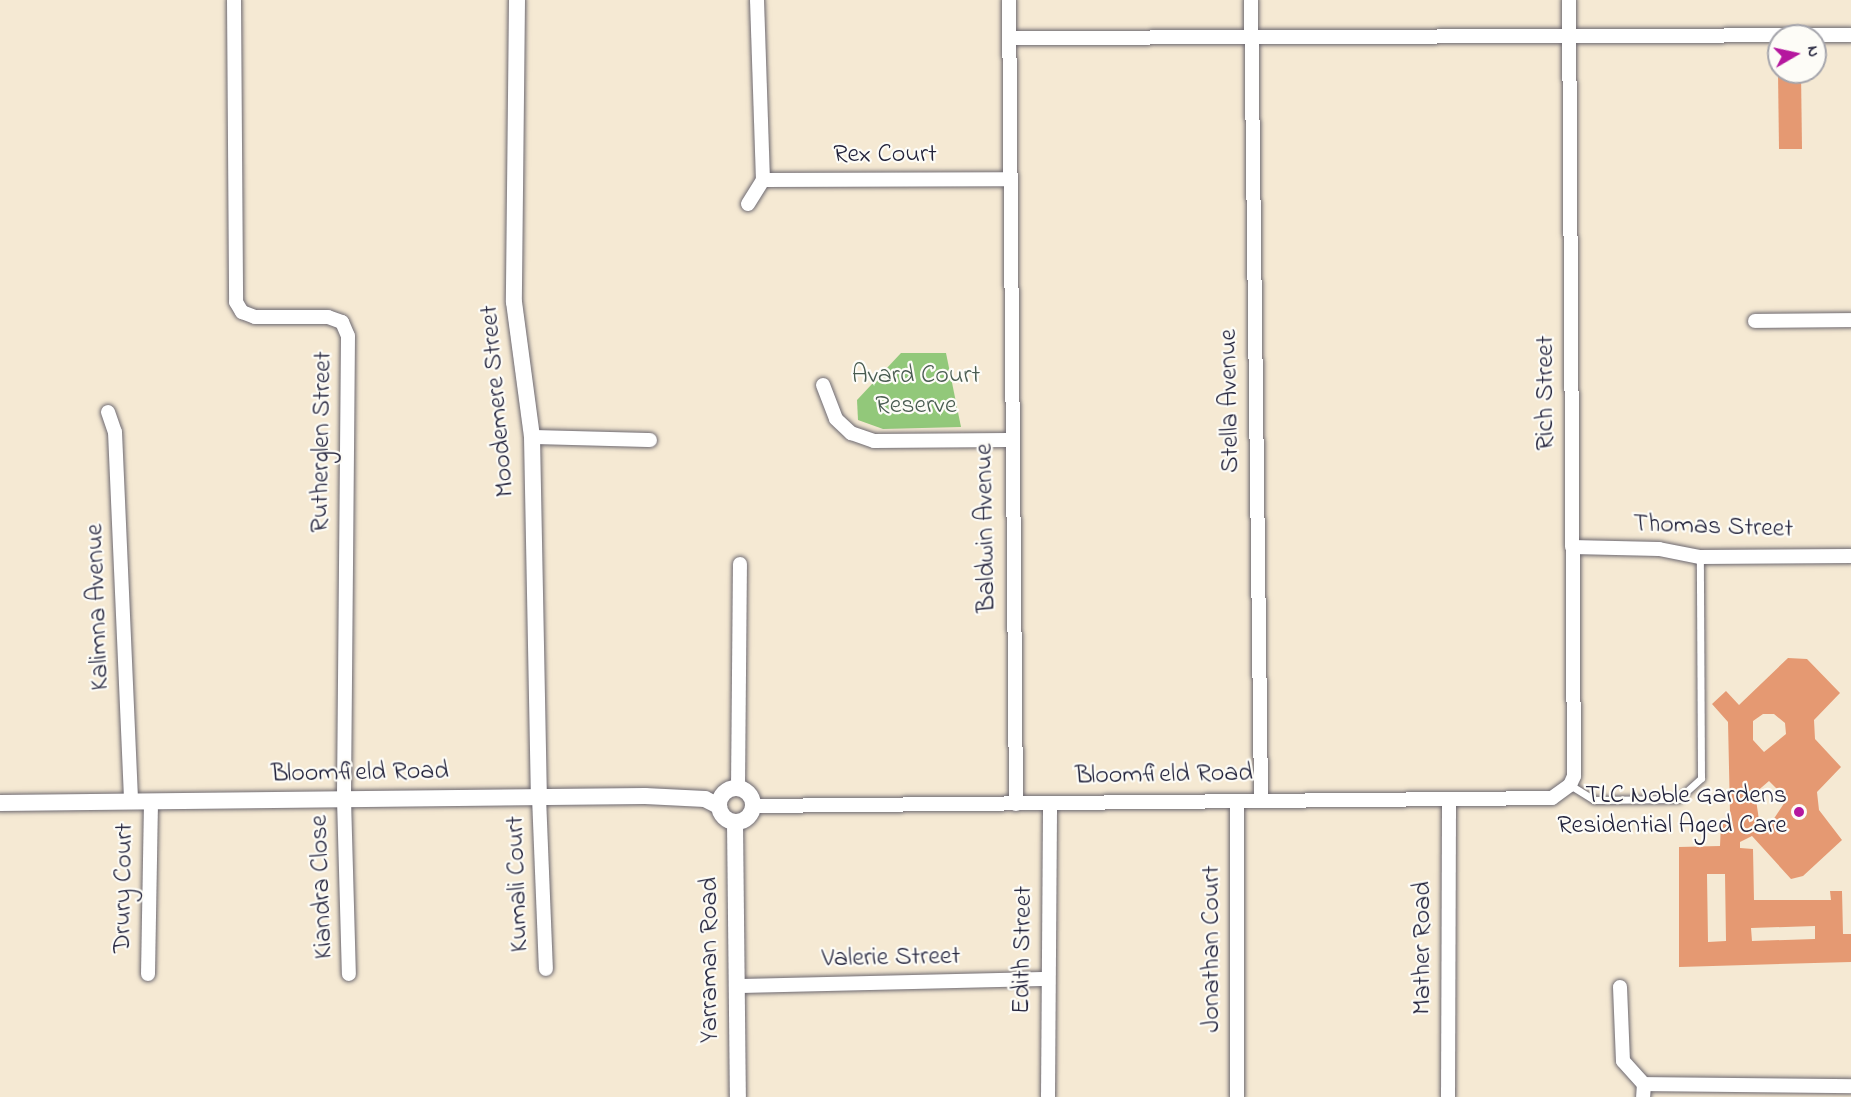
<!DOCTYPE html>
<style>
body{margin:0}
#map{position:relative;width:1851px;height:1097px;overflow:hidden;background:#f5e9d3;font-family:"Indie Flower",sans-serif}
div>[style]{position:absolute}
.green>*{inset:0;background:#92c87a}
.building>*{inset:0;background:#e59972}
.roads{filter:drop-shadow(0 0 2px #6c6870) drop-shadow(0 0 2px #6c6870)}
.service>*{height:7px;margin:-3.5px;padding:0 3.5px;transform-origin:3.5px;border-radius:3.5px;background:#fff}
.minor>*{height:14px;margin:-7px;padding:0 7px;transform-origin:7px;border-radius:7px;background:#fff}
.tertiary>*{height:16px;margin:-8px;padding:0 8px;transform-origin:8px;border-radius:8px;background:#fff}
.tertiary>.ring{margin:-8px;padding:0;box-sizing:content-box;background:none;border:16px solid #fff;border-radius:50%}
.dots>*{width:16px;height:16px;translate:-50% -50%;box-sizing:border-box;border:3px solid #fdfcf7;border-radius:50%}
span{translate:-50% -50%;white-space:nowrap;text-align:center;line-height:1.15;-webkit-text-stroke:4.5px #fdfcf7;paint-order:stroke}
.street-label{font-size:26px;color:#22223b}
.park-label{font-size:26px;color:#495c51}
.poi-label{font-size:26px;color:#22223b}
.right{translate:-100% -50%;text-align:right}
.north{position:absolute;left:1767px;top:24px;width:60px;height:60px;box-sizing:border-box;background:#fdfcf7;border:2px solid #a5a5ac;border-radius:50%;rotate:81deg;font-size:16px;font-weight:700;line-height:24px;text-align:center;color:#22223b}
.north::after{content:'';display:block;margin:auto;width:21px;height:27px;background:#b5179e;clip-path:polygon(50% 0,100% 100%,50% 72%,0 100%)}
</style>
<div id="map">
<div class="green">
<div style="clip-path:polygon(901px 353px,946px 353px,961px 427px,883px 429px,858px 420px,857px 400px)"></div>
</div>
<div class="building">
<div style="clip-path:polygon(1778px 72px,1801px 72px,1802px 149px,1779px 149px)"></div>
<div style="clip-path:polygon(evenodd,1788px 658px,1807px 659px,1840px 693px,1814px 720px,1815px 739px,1841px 767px,1817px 792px,1819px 810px,1842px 840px,1803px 876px,1791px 879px,1752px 836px,1740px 842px,1740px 848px,1753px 849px,1754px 900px,1831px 900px,1830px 891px,1842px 891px,1843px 934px,1851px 934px,1851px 962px,1679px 967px,1679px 847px,1720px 846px,1721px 823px,1730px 813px,1728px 722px,1712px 704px,1726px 691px,1739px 705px,1788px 658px,1763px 714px,1774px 714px,1785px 723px,1786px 734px,1764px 752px,1753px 740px,1753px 721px,1763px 714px,1788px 658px,1769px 781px,1787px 799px,1773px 820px,1759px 820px,1755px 793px,1769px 781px,1788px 658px,1707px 874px,1725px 874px,1726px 941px,1708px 942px,1707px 874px,1788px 658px,1815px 926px,1815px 939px,1752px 941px,1751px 928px,1815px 926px)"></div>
</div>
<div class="roads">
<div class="service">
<div style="left:1570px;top:785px;width:28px;rotate:32deg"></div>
<div style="left:1594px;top:800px;width:84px;rotate:-0.7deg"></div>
<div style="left:1678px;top:799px;width:31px;rotate:-42deg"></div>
<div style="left:1701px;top:778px;width:221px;rotate:-90.3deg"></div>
</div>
<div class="minor">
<div style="left:234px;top:0;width:302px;rotate:89.6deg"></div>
<div style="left:236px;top:302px;width:12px;rotate:59deg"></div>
<div style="left:242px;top:312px;width:14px;rotate:21deg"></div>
<div style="left:255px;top:317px;width:73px"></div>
<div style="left:328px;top:317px;width:15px;rotate:20deg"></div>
<div style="left:342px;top:322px;width:15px;rotate:67deg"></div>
<div style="left:348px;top:336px;width:463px;rotate:90.5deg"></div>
<div style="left:344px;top:799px;width:175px;rotate:88.4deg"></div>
<div style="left:757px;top:0;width:180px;rotate:88.1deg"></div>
<div style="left:763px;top:180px;width:244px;rotate:-0.2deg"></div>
<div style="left:1009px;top:0;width:804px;rotate:89.5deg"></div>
<div style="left:1251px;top:0;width:801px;rotate:89.28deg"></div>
<div style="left:1009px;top:38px;width:842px;rotate:-0.2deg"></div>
<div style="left:748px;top:204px;width:28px;rotate:-58deg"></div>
<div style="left:1755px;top:321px;width:96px;rotate:-0.6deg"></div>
<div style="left:823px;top:385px;width:36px;rotate:69deg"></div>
<div style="left:836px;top:419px;width:21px;rotate:43deg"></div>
<div style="left:851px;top:433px;width:24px;rotate:19deg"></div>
<div style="left:874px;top:441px;width:135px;rotate:-0.4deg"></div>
<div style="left:108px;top:412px;width:21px;rotate:71deg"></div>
<div style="left:115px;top:432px;width:370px;rotate:87.5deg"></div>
<div style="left:532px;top:437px;width:118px;rotate:1.5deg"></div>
<div style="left:1572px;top:547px;width:87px;rotate:1.3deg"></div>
<div style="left:1659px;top:549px;width:42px;rotate:11deg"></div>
<div style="left:1700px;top:557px;width:151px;rotate:-0.4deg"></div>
<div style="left:738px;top:788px;width:224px;rotate:-89.5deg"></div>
<div style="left:539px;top:797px;width:172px;rotate:87.7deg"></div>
<div style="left:1237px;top:801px;width:296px;rotate:90deg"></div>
<div style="left:753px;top:806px;width:799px;rotate:-0.57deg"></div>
<div style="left:1552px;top:798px;width:22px;rotate:-36deg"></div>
<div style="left:1570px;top:785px;width:10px;rotate:-66deg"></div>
<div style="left:1574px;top:776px;width:776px;rotate:-90.37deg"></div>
<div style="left:148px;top:974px;width:172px;rotate:-89deg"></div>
<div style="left:737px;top:986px;width:309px;rotate:-1.3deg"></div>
<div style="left:1620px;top:987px;width:74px;rotate:87.7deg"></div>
<div style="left:1623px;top:1061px;width:31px;rotate:48deg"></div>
<div style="left:1644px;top:1084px;width:13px;rotate:94deg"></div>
<div style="left:1644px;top:1084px;width:207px;rotate:0.6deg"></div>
<div style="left:1048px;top:1097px;width:294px;rotate:-89.6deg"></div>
<div style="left:1448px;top:1097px;width:298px;rotate:-89.8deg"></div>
</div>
<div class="tertiary">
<div style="left:517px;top:0;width:302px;rotate:90.6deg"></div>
<div style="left:514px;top:302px;width:136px;rotate:82.4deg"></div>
<div style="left:532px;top:437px;width:360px;rotate:88.9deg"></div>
<div class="ring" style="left:719px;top:788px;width:18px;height:18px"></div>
<div style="left:0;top:803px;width:645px;rotate:-0.62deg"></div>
<div style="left:645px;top:796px;width:60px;rotate:2.9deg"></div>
<div style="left:705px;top:799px;width:16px;rotate:27deg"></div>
<div style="left:735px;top:822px;width:275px;rotate:89.4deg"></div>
</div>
</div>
<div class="dots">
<div style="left:1799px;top:812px;background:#b5179e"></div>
</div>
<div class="street-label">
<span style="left:885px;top:156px">Rex Court</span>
<span style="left:1547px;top:393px;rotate:-90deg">Rich Street</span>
<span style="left:499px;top:401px;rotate:-95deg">Moodemere Street</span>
<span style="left:1231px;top:401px;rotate:-91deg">Stella Avenue</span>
<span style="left:323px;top:442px;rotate:-89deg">Rutherglen Street</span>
<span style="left:987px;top:528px;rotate:-91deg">Baldwin Avenue</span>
<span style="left:1713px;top:528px;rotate:2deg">Thomas Street</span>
<span style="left:99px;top:607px;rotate:-92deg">Kalimna Avenue</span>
<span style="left:360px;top:774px;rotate:-1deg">Bloomfield Road</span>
<span style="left:1164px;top:776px;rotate:-1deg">Bloomfield Road</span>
<span style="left:519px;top:884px;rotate:-92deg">Kumali Court</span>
<span style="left:323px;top:887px;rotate:-92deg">Kiandra Close</span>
<span style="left:125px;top:888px;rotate:-89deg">Drury Court</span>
<span style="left:1424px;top:948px;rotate:-90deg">Mather Road</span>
<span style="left:1213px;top:949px;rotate:-90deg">Jonathan Court</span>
<span style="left:1024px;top:950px;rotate:-89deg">Edith Street</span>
<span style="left:891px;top:959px;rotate:-1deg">Valerie Street</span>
<span style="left:711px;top:960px;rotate:-90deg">Yarraman Road</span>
</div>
<div class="park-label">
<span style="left:916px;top:392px">Avard Court<br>Reserve</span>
</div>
<div class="poi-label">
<span class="right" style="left:1787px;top:812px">TLC Noble Gardens<br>Residential Aged Care</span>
</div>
<div class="north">N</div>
</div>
